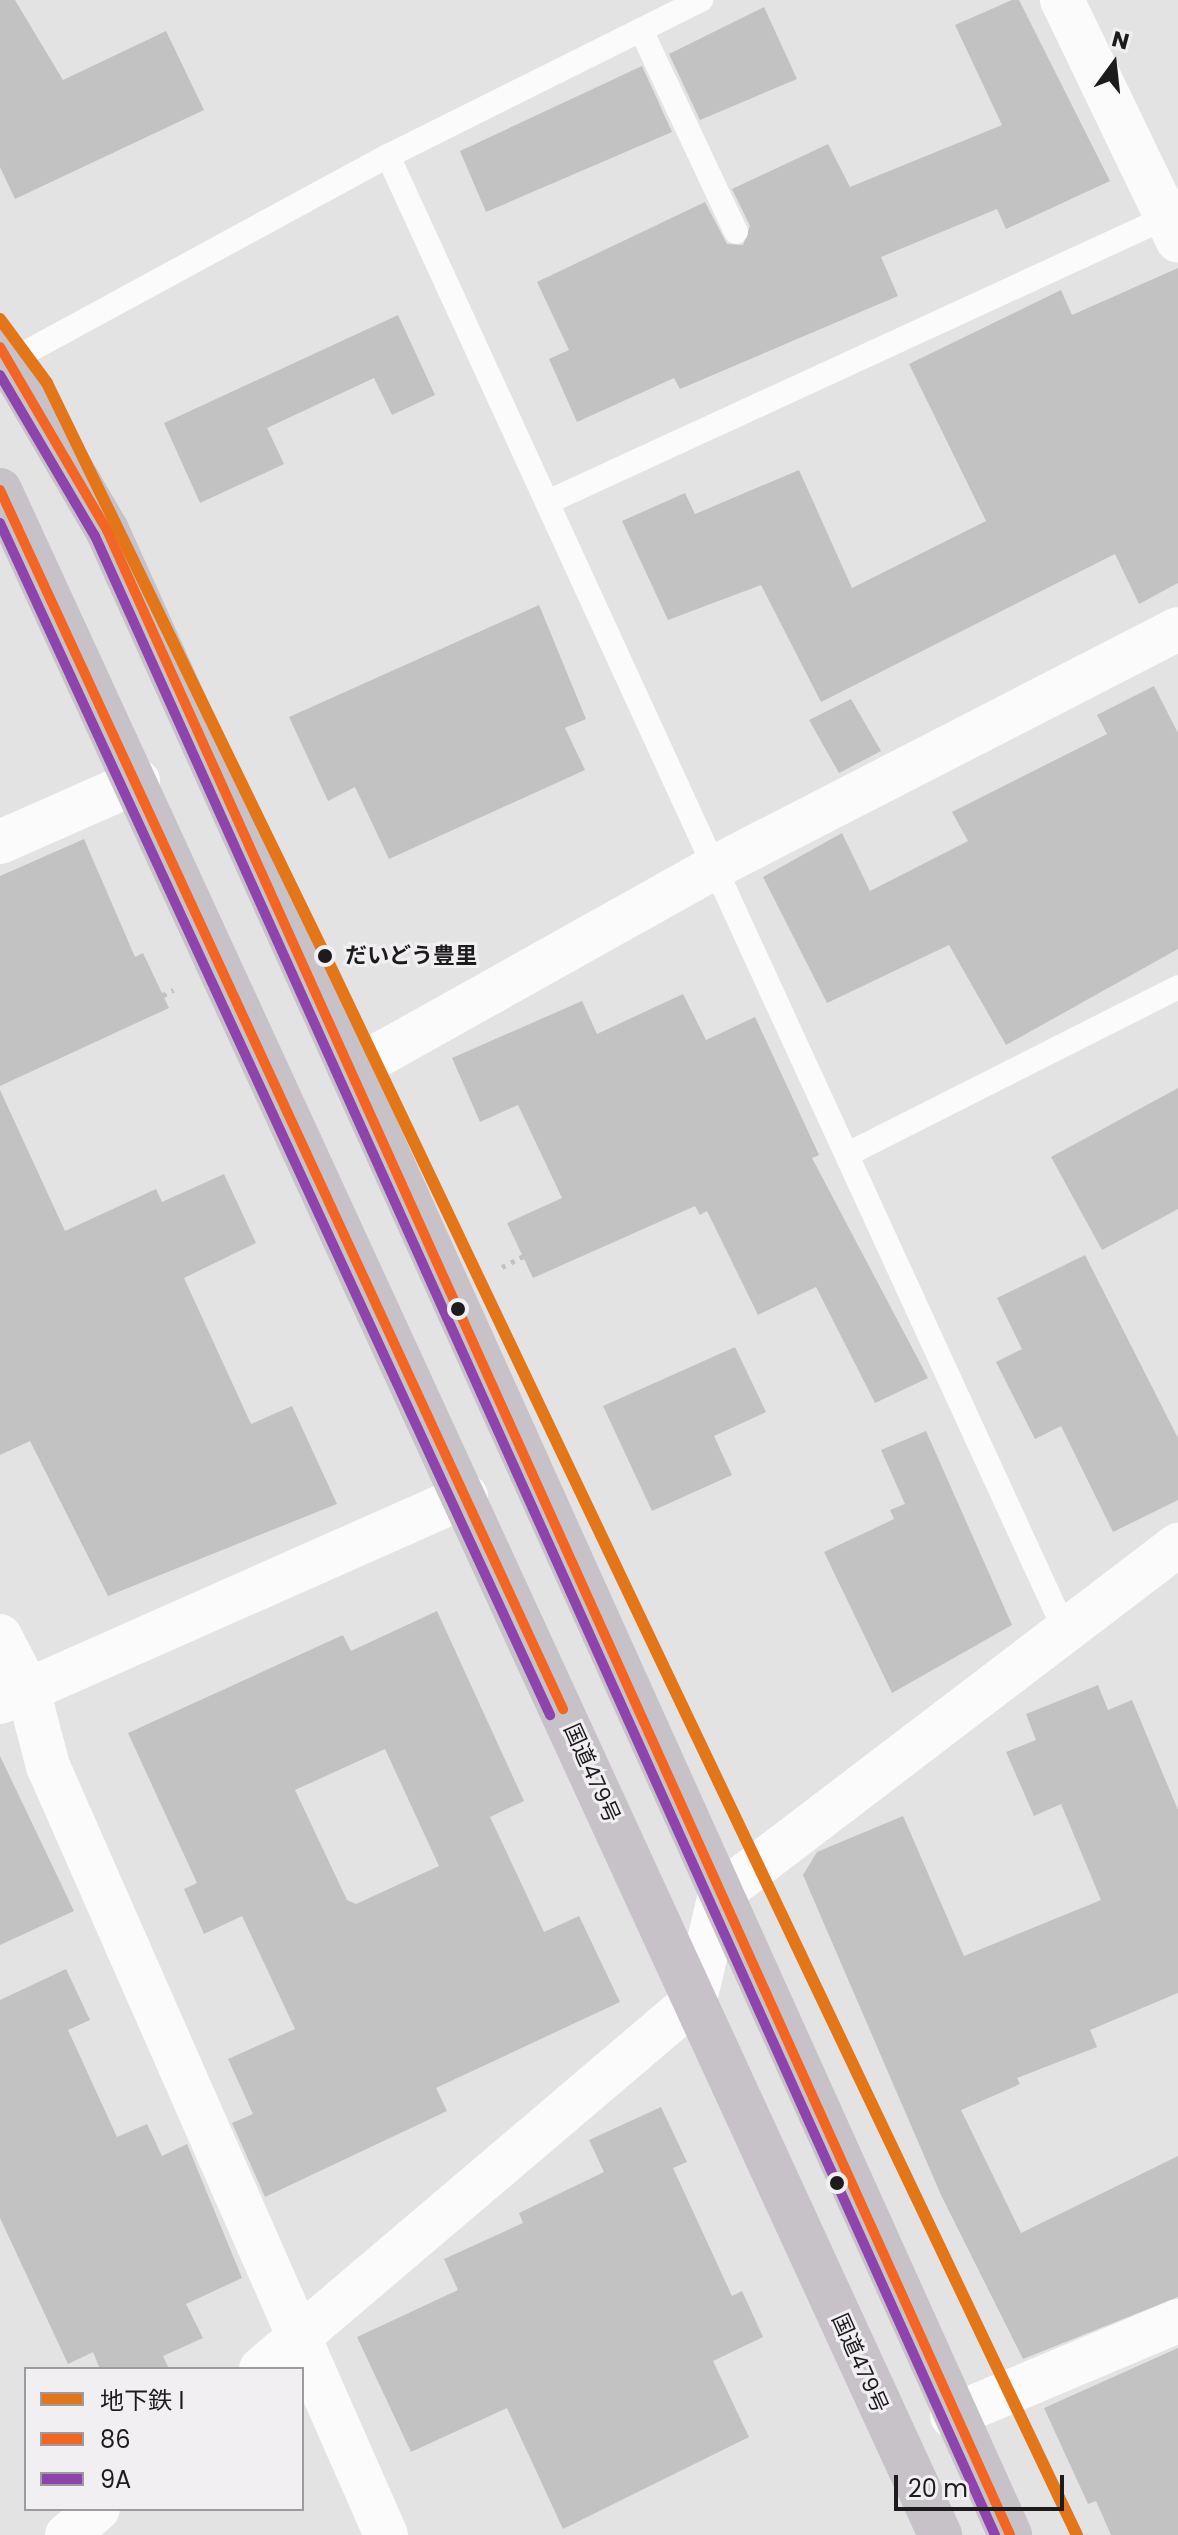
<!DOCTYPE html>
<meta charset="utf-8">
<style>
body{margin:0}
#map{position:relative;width:1178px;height:2535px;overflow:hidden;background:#e4e3e4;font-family:Poppins,"Noto Sans JP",sans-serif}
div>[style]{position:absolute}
.building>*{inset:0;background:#c3c2c3}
.path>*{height:5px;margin-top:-2.5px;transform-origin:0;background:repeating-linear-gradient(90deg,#c3c2c3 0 4px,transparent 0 10px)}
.service>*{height:24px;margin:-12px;padding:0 12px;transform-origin:12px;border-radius:12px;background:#fbfbfb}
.minor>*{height:44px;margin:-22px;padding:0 22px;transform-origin:22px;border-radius:22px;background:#fbfbfb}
.tertiary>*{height:44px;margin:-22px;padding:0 22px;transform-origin:22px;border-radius:22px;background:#fbfbfb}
.trunk>*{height:44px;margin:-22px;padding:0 22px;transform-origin:22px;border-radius:22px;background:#c7c2c8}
.bus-1>*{height:10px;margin:-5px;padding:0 5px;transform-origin:5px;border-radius:5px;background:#f26522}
.bus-2>*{height:10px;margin:-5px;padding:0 5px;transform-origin:5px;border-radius:5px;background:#8e44ad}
.metro-1>*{height:12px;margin:-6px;padding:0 6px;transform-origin:6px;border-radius:6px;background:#e4761a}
.dots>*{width:22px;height:22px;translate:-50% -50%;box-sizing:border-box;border:4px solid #f1eff2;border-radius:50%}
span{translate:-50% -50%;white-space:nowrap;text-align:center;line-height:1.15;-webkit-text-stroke:6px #f1eff2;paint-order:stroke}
.stop-label{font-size:22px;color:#1d1c1d;font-weight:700}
.left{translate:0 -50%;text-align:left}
.street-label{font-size:22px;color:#1d1c1d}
.legend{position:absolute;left:24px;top:2367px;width:280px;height:144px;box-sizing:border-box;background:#f1eff2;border:2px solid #9c9b9d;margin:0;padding:10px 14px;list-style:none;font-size:24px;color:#1d1c1d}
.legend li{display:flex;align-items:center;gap:16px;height:40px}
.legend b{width:40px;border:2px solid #9c9b9d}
.north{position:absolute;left:1074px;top:24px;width:80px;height:80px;-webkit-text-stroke:6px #f1eff2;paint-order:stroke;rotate:15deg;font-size:22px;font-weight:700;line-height:32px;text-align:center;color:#1d1c1d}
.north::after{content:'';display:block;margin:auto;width:28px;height:36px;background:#1d1c1d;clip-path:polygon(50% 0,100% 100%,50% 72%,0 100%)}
.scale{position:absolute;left:894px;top:2475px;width:170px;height:36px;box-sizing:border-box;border:4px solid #1d1c1d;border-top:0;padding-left:10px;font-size:24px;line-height:28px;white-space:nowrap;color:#1d1c1d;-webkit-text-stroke:6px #f1eff2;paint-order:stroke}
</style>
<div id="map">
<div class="building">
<div style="clip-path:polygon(0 0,15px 0,63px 80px,166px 31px,204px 110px,15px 199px,0 167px)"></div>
<div style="clip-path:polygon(1012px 0,1019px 0,1110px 181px,1006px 229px,997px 209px,881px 257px,898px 296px,680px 389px,674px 378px,577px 422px,549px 359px,569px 350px,537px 282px,705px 202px,727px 244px,743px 245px,750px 226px,732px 189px,828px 144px,850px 187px,1002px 125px,955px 25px)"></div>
<div style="clip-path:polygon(764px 7px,797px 79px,700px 120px,669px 54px)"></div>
<div style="clip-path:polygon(642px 66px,672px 132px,486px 212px,460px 151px)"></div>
<div style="clip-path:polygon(1178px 268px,1178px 583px,1139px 604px,1115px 554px,821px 702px,761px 585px,668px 620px,622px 521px,685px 493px,695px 514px,799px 470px,852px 588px,986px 521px,909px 364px,1061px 290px,1072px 315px)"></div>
<div style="clip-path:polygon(398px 315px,435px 395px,392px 415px,374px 378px,267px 428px,284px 464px,200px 503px,164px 423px)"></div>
<div style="clip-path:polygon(539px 605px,586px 719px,565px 728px,585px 770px,389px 859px,355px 787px,328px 801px,289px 717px)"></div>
<div style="clip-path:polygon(1154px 686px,1178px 733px,1178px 949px,1006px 1045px,949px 945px,827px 1003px,763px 877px,842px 833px,870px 891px,968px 841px,952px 812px,1107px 734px,1097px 715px)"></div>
<div style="clip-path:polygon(851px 699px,881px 751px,839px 773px,809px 720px)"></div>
<div style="clip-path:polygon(84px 839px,135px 957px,143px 953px,169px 1008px,0 1086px,0 876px)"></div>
<div style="clip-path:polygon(683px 994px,706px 1040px,755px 1017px,819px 1155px,812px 1158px,928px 1378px,875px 1403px,816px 1287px,758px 1315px,707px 1211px,700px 1215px,695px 1206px,533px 1278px,507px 1223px,562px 1198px,518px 1105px,480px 1122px,452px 1058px,582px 1001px,597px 1034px)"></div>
<div style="clip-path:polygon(1178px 1088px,1178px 1209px,1102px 1250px,1051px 1157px)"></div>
<div style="clip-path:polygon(0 1090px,65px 1231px,156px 1189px,162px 1202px,224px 1174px,256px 1243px,184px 1278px,251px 1424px,292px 1406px,337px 1504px,108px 1596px,30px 1441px,0 1455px)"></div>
<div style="clip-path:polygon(1085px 1255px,1178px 1438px,1178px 1500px,1113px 1532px,1061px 1426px,1035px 1439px,996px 1362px,1022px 1349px,997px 1298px)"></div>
<div style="clip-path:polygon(735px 1347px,766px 1412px,714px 1436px,732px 1475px,652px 1511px,603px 1406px)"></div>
<div style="clip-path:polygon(926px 1431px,1012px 1625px,892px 1693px,824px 1552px,894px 1519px,890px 1510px,905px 1504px,881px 1450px)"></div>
<div style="clip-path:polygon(evenodd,437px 1611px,524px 1801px,490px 1817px,544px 1932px,579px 1916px,620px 2002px,436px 2088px,447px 2111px,265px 2197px,232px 2123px,253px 2114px,228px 2059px,295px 2029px,242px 1916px,204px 1934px,184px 1889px,197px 1883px,128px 1733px,343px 1635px,351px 1651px,437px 1611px,385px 1749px,439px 1866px,356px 1904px,347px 1900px,295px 1790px,385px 1749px)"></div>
<div style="clip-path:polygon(1098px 1685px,1108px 1710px,1132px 1700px,1178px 1810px,1178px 1993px,1090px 2030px,1097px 2047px,1017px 2078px,1020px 2084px,961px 2110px,1021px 2233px,1178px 2156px,1178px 2297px,1023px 2359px,941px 2195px,803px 1875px,817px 1852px,903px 1816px,964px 1956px,1101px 1900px,1061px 1804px,1034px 1816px,1006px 1752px,1036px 1740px,1026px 1714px)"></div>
<div style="clip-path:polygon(0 1756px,74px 1911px,0 1945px)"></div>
<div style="clip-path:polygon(66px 1969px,90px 2020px,68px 2030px,117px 2137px,147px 2124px,162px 2156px,187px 2144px,242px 2278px,186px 2304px,203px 2338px,163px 2356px,169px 2369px,100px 2369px,93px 2352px,68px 2364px,0 2218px,0 2000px)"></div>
<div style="clip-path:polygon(661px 2107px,687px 2162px,673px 2168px,732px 2296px,742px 2291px,763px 2337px,713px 2361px,749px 2437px,563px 2529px,507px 2408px,411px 2452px,357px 2337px,458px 2290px,444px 2259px,523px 2223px,519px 2213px,604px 2172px,589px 2140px)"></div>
<div style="clip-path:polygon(1178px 2348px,1178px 2535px,1111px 2535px,1096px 2501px,1088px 2504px,1044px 2408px)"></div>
</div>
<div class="path">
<div style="left:136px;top:1009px;width:42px;rotate:-27.2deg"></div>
<div style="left:502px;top:1267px;width:31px;rotate:-27deg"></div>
</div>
<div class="service">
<div style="left:641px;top:30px;width:223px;rotate:64.8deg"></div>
<div style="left:388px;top:156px;width:1625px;rotate:65.34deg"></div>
<div style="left:10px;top:361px;width:430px;rotate:-28.5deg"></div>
<div style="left:388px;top:156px;width:350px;rotate:-26.5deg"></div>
<div style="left:548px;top:502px;width:681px;rotate:-24.72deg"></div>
<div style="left:848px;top:1154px;width:370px;rotate:-26.8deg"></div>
</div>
<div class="minor">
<div style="left:1062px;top:0;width:267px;rotate:64.3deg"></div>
<div style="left:0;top:842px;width:151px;rotate:-23.8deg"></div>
<div style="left:352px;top:1070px;width:418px;rotate:-29.2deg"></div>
<div style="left:717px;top:866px;width:518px;rotate:-27.21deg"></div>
<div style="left:0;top:1636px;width:61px;rotate:62.6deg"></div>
<div style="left:28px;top:1690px;width:79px;rotate:75.3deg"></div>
<div style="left:48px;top:1766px;width:840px;rotate:66.27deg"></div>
<div style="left:28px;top:1690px;width:479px;rotate:-23.9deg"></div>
<div style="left:261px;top:2369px;width:570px;rotate:-40.37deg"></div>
<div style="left:695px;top:2000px;width:109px;rotate:-76.7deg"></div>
<div style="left:720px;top:1894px;width:576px;rotate:-37.31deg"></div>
<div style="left:952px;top:2416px;width:245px;rotate:-22.8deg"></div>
<div style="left:67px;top:2535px;width:40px;rotate:-40deg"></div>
</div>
<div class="tertiary">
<div style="left:0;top:1702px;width:30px;rotate:-23deg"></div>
</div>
<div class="trunk">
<div style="left:0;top:347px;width:212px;rotate:59.7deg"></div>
<div style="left:107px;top:530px;width:2199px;rotate:65.75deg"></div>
<div style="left:0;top:490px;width:2251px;rotate:65.31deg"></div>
</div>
<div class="bus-1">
<div style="left:0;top:347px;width:212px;rotate:59.7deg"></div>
<div style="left:107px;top:530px;width:2199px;rotate:65.75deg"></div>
<div style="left:0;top:490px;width:1343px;rotate:65.21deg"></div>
</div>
<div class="bus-2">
<div style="left:0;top:375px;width:187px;rotate:59.5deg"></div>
<div style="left:95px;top:536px;width:2192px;rotate:65.76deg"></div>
<div style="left:0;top:523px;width:1313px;rotate:65.23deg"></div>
</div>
<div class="metro-1">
<div style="left:0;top:319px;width:79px;rotate:53.7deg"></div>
<div style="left:47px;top:383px;width:636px;rotate:64.08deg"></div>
<div style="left:325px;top:955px;width:1750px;rotate:64.55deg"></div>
</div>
<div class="dots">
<div style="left:325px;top:956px;background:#1d1c1d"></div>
<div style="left:458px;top:1309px;background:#1d1c1d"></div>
<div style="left:837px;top:2183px;background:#1d1c1d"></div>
</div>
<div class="stop-label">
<span class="left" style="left:345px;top:956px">だいどう豊里</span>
</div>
<div class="street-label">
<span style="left:592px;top:1773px;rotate:66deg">国道479号</span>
<span style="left:860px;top:2363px;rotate:66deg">国道479号</span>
</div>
<ul class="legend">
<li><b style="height:10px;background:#e4761a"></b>地下鉄 I</li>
<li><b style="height:10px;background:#f26522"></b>86</li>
<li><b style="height:10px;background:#8e44ad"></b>9A</li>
</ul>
<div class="north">N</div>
<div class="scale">20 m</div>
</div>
